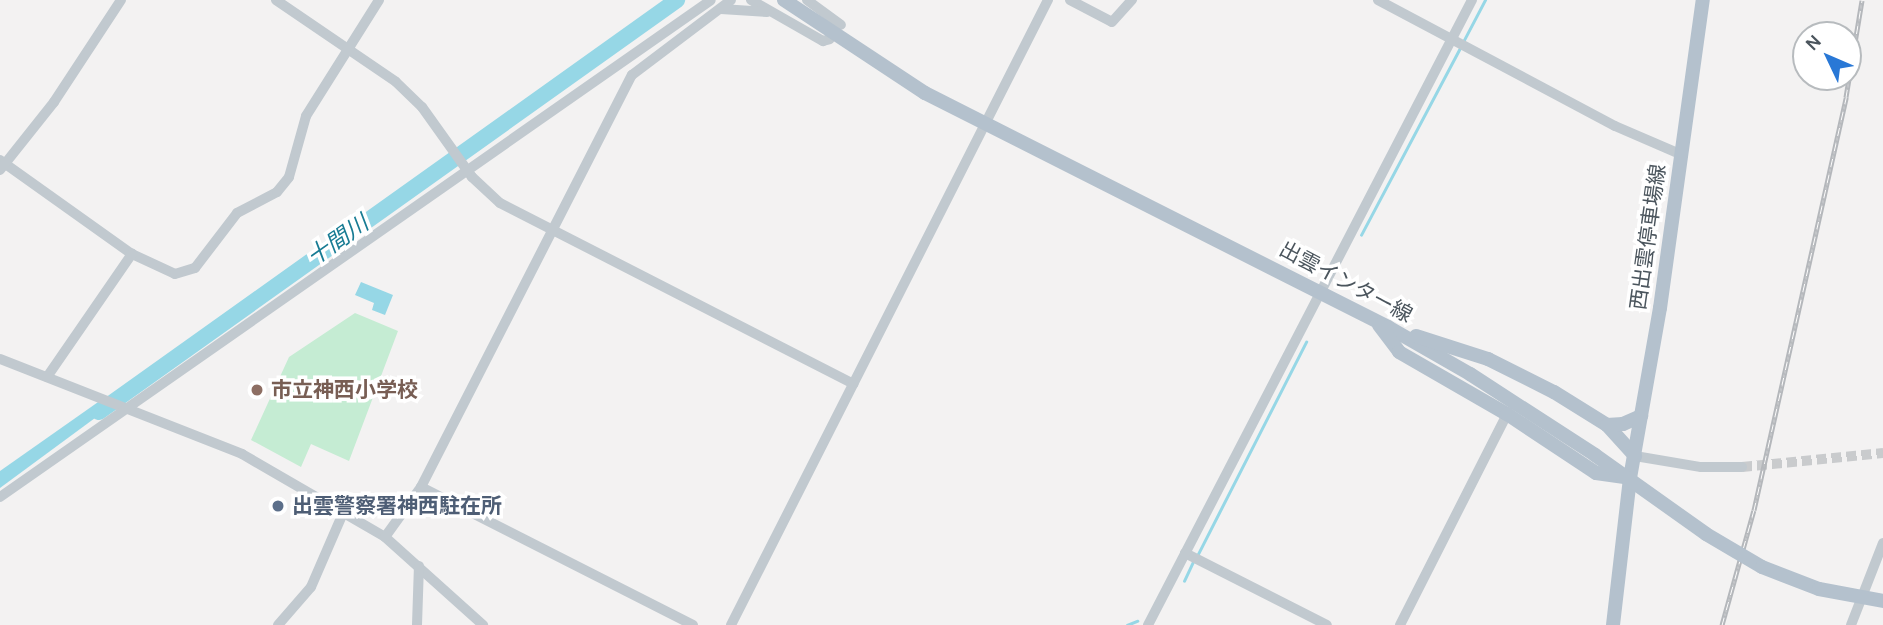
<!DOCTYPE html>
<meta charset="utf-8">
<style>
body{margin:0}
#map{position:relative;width:1883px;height:625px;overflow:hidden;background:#f3f2f2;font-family:Karla,"Noto Sans JP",sans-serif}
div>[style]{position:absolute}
.green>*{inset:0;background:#c5ecd3}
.water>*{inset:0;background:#96d7e6}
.stream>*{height:2.5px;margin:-1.25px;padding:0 1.25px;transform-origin:1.25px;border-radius:1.25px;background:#96d7e6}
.river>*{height:16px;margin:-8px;padding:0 8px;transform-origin:8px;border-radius:8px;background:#96d7e6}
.minor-tunnel>*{height:10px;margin-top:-5px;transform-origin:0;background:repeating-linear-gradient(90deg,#c9cbcd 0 10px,transparent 0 15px)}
.minor>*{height:10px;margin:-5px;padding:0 5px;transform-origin:5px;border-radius:5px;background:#c1c9cf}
.major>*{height:14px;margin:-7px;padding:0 7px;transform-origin:7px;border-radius:7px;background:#b4c1cd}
.rail>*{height:5px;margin-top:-2.5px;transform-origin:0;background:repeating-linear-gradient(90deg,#fff 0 8px,#b4b7bb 0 16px);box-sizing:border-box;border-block:2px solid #b4b7bb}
.major-bridge>*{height:14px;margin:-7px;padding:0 7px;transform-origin:7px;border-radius:7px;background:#b4c1cd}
.dots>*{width:19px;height:19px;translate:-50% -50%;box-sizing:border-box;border:4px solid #fff;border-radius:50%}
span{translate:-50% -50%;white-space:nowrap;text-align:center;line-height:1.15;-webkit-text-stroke:7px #fff;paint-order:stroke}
.street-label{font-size:21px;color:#4b555d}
.education-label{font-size:21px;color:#785e54;font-weight:700}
.left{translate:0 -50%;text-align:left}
.service-label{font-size:21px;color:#4e5e75;font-weight:700}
.water-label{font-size:23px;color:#187c94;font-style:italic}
.north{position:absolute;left:1792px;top:21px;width:70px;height:70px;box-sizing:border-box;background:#fff;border:2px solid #b7bbbe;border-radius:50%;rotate:314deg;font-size:19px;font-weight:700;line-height:28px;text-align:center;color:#4b555d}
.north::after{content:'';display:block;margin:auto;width:24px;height:32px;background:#2978d6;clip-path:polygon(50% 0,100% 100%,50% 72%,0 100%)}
</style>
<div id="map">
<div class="green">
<div style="clip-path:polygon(355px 313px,398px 331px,349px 461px,311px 444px,301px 467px,251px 440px,289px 357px)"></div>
</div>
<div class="water">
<div style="clip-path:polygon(361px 282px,393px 295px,385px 315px,372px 310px,374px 303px,355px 295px)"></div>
<div style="clip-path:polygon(101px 400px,114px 404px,0 488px,0 471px)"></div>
</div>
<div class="stream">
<div style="left:1464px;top:40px;width:45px;rotate:-62.3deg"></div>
<div style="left:1361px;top:235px;width:214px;rotate:-62.1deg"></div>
<div style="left:1198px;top:554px;width:238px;rotate:-63deg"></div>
<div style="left:1184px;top:581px;width:23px;rotate:-65deg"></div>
<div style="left:1127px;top:625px;width:11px;rotate:-22deg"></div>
</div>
<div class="river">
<div style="left:99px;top:412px;width:710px;rotate:-35.48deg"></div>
</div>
<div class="minor-tunnel">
<div style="left:1742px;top:467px;width:142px;rotate:-5.7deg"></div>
</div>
<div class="minor">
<div style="left:276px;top:0;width:145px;rotate:34.3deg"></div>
<div style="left:396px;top:82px;width:36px;rotate:44deg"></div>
<div style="left:422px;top:107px;width:86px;rotate:54.5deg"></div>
<div style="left:472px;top:177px;width:38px;rotate:43deg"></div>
<div style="left:500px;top:203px;width:397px;rotate:27.1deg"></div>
<div style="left:751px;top:0;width:83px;rotate:29.7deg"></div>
<div style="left:823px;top:41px;width:7px;rotate:-16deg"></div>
<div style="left:807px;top:0;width:42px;rotate:36.3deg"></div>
<div style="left:1070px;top:0;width:47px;rotate:27.6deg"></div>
<div style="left:1112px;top:22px;width:30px;rotate:-48deg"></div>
<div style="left:1378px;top:0;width:268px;rotate:28deg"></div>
<div style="left:1615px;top:126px;width:71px;rotate:23.3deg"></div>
<div style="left:721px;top:9px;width:46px;rotate:3.7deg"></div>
<div style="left:0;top:160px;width:162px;rotate:35.5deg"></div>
<div style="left:132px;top:254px;width:47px;rotate:24.9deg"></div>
<div style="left:175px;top:274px;width:21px;rotate:-17deg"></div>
<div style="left:195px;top:268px;width:69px;rotate:-52.6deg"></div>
<div style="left:237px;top:213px;width:45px;rotate:-27.7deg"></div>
<div style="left:277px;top:192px;width:19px;rotate:-51deg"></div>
<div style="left:289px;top:177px;width:63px;rotate:-74.4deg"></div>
<div style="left:306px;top:116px;width:137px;rotate:-57.8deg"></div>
<div style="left:0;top:170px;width:87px;rotate:-51.5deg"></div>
<div style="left:54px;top:102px;width:122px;rotate:-56.7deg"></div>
<div style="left:0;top:359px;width:260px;rotate:21.4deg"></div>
<div style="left:242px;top:454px;width:165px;rotate:30.1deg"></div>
<div style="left:385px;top:537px;width:132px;rotate:41.9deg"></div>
<div style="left:47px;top:377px;width:150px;rotate:-55.4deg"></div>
<div style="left:1635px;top:456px;width:67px;rotate:9.5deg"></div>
<div style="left:1701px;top:467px;width:41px"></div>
<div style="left:421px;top:487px;width:305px;rotate:26.9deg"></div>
<div style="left:0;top:497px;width:867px;rotate:-34.95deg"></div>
<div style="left:385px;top:537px;width:62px;rotate:-54.2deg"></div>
<div style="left:421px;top:487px;width:463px;rotate:-62.9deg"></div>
<div style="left:632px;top:75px;width:124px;rotate:-37.1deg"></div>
<div style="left:1185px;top:553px;width:159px;rotate:26.9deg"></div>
<div style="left:278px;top:625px;width:50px;rotate:-49deg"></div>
<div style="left:311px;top:587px;width:81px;rotate:-66.6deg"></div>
<div style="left:417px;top:625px;width:59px;rotate:-88.1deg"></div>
<div style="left:731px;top:625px;width:701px;rotate:-63.11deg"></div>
<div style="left:1148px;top:625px;width:704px;rotate:-62.6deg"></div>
<div style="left:1400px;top:625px;width:237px;rotate:-63.1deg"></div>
<div style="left:1851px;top:625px;width:88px;rotate:-68.7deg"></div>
</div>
<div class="major">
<div style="left:784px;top:0;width:169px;rotate:33.4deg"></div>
<div style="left:925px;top:93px;width:519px;rotate:26.81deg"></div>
<div style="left:1388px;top:327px;width:95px;rotate:29.8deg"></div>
<div style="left:1470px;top:374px;width:149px;rotate:32.9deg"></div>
<div style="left:1379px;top:325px;width:34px;rotate:53deg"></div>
<div style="left:1399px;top:352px;width:125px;rotate:29.9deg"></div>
<div style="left:1507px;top:414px;width:107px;rotate:33.5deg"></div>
<div style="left:1596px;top:473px;width:34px;rotate:8deg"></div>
<div style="left:1416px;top:336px;width:76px;rotate:17.7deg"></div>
<div style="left:1488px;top:359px;width:74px;rotate:26.6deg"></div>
<div style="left:1554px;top:392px;width:62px;rotate:31.9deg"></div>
<div style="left:1607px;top:425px;width:42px;rotate:47.9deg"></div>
<div style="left:1607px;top:425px;width:16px;rotate:-4deg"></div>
<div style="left:1623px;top:424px;width:20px;rotate:-24deg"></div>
<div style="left:1613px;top:625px;width:148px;rotate:-83.4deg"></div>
<div style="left:1630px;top:478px;width:173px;rotate:-80deg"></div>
<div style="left:1660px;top:308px;width:311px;rotate:-82.1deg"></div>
</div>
<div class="rail">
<div style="left:1722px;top:625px;width:119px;rotate:-74.5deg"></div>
<div style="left:1754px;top:510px;width:423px;rotate:-77.4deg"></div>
<div style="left:1846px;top:97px;width:98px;rotate:-80.6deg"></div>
</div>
<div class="major-bridge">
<div style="left:1595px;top:455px;width:136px;rotate:35.4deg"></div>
<div style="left:1706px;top:534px;width:65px;rotate:30.5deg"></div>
<div style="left:1762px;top:567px;width:61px;rotate:21.1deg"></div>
<div style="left:1819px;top:589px;width:65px;rotate:10.6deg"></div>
</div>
<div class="dots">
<div style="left:257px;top:390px;background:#8d6e63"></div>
<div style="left:278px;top:506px;background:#5c6f8a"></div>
</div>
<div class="street-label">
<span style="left:1648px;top:237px;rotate:-82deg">西出雲停車場線</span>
<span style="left:1346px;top:282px;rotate:28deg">出雲インター線</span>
</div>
<div class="education-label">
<span class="left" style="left:271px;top:390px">市立神西小学校</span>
</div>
<div class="service-label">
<span class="left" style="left:292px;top:506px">出雲警察署神西駐在所</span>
</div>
<div class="water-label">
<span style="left:338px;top:241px;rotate:-35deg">十間川</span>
</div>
<div class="north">N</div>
</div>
